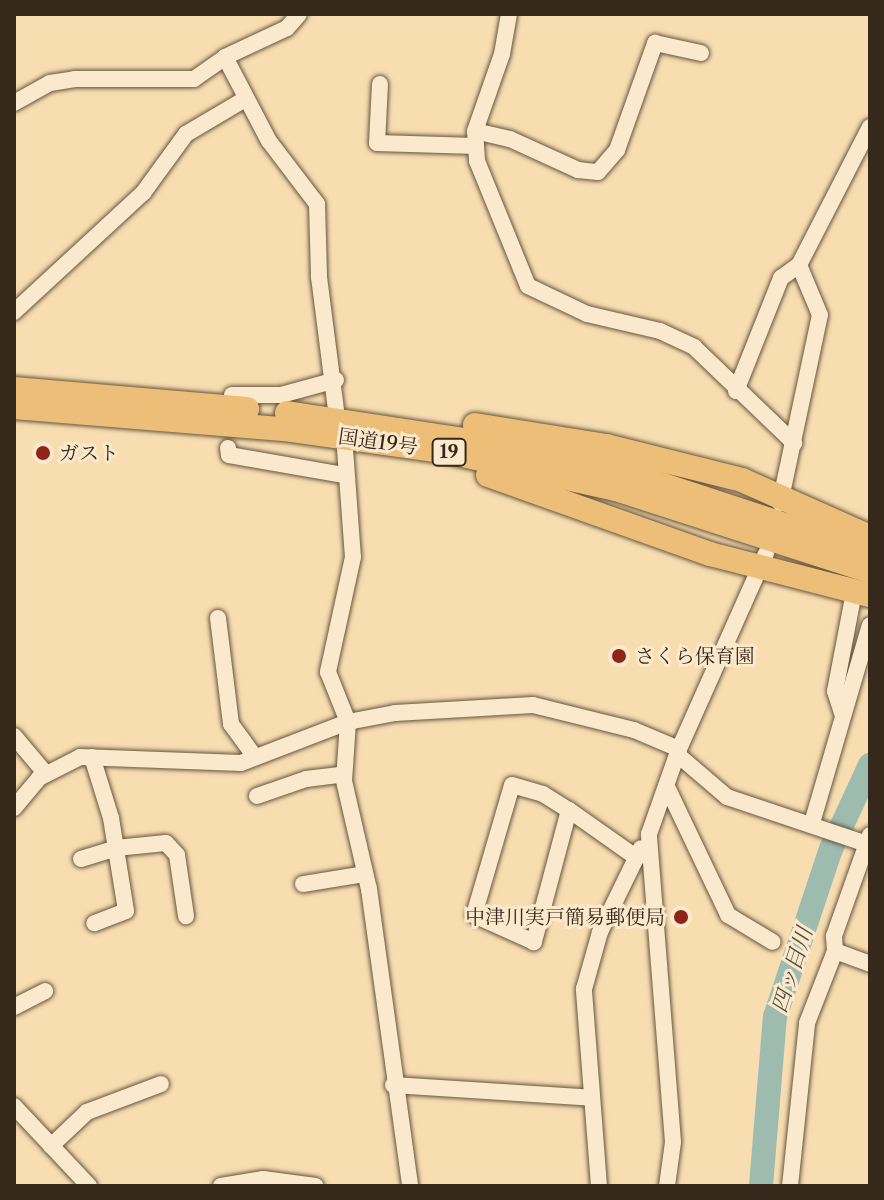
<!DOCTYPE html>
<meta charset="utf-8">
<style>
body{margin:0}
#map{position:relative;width:884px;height:1200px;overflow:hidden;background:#f7ddb0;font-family:"Libre Caslon Text","Noto Serif JP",serif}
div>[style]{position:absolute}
.river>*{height:24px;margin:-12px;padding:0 12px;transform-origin:12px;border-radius:12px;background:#9dbbaf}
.roads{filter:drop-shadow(0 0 2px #665540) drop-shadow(0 0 2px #665540)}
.minor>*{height:16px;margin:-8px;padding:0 8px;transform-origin:8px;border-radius:8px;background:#fae9cc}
.highway>*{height:24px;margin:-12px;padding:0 12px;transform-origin:12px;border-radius:12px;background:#ecbe78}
.dots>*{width:22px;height:22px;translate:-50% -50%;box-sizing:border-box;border:4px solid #fae9cc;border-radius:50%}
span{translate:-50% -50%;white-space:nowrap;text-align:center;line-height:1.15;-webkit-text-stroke:6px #fae9cc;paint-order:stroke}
.shield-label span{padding:2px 6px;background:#fae9cc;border:2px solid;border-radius:6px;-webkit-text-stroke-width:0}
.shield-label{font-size:18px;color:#36281a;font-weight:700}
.street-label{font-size:20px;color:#36281a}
.poi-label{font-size:20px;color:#36281a}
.left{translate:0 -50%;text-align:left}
.right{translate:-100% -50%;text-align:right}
.water-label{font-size:22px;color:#504d3f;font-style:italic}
.frame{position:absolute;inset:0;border:16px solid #36281a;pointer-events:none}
</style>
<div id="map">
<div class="river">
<div style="left:761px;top:1186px;width:170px;rotate:-85.3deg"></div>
<div style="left:775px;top:1017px;width:177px;rotate:-71.6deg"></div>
<div style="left:831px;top:849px;width:93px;rotate:-65.1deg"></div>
</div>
<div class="roads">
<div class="minor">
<div style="left:509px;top:14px;width:41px;rotate:99.9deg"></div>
<div style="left:502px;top:54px;width:82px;rotate:109.3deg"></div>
<div style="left:475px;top:131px;width:30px;rotate:86deg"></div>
<div style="left:477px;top:161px;width:135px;rotate:67.8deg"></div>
<div style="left:528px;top:286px;width:65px;rotate:25.4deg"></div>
<div style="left:587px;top:314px;width:75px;rotate:13.1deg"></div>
<div style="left:660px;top:331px;width:38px;rotate:25deg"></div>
<div style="left:694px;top:347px;width:139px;rotate:43.8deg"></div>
<div style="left:225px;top:57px;width:95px;rotate:62.4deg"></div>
<div style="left:269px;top:141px;width:79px;rotate:52.7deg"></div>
<div style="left:317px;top:204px;width:73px;rotate:88.4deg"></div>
<div style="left:319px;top:277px;width:142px;rotate:82.7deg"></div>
<div style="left:380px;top:84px;width:59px;rotate:92.9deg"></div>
<div style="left:377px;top:143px;width:99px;rotate:1.7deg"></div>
<div style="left:14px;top:103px;width:41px;rotate:-29.1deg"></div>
<div style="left:50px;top:83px;width:25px;rotate:-9deg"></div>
<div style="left:75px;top:79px;width:119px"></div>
<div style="left:194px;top:79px;width:38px;rotate:-35deg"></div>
<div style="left:225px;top:57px;width:68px;rotate:-25.1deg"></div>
<div style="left:287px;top:28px;width:18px;rotate:-49deg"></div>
<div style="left:475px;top:131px;width:36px;rotate:13deg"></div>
<div style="left:510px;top:139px;width:75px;rotate:24.5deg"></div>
<div style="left:578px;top:170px;width:20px;rotate:6deg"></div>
<div style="left:598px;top:172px;width:29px;rotate:-49deg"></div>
<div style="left:617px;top:150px;width:114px;rotate:-70.4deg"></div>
<div style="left:655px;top:43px;width:47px;rotate:12.3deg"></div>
<div style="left:14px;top:312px;width:176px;rotate:-42.7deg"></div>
<div style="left:143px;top:193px;width:73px;rotate:-53.9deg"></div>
<div style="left:186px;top:134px;width:69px;rotate:-30.7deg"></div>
<div style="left:736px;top:391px;width:122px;rotate:-68.3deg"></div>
<div style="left:781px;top:278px;width:22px;rotate:-36deg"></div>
<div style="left:232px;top:395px;width:49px"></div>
<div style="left:281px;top:395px;width:57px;rotate:-15.3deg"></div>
<div style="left:228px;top:448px;width:7px;rotate:82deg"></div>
<div style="left:229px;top:455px;width:117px;rotate:9.9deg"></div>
<div style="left:345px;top:449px;width:108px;rotate:85.8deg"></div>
<div style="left:353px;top:557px;width:118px;rotate:102.3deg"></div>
<div style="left:328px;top:672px;width:54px;rotate:68.2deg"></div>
<div style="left:348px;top:722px;width:59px;rotate:93.9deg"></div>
<div style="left:344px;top:781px;width:111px;rotate:77deg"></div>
<div style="left:369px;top:889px;width:300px;rotate:82.1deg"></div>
<div style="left:780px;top:503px;width:192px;rotate:-78deg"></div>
<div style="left:820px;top:315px;width:54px;rotate:-112.8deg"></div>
<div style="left:799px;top:265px;width:155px;rotate:-62.8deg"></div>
<div style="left:218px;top:618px;width:107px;rotate:83deg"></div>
<div style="left:231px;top:724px;width:41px;rotate:54deg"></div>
<div style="left:842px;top:713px;width:23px;rotate:-108deg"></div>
<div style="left:835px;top:691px;width:101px;rotate:-79.1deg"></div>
<div style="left:14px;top:736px;width:50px;rotate:49.9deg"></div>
<div style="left:678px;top:755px;width:65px;rotate:40.6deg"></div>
<div style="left:727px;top:797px;width:148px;rotate:18.6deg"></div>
<div style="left:92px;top:757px;width:64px;rotate:72.7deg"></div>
<div style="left:111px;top:818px;width:94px;rotate:80.8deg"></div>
<div style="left:126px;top:911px;width:34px;rotate:159deg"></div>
<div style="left:668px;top:789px;width:140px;rotate:64.5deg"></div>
<div style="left:728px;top:915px;width:52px;rotate:31deg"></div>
<div style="left:257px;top:796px;width:52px;rotate:-19.1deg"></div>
<div style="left:306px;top:779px;width:38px;rotate:-7deg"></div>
<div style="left:14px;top:808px;width:39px;rotate:-50deg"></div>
<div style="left:39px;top:778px;width:46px;rotate:-27.1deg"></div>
<div style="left:80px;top:757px;width:161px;rotate:2.1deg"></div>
<div style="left:241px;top:763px;width:115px;rotate:-21deg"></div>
<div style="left:348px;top:722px;width:48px;rotate:-10.8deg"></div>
<div style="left:395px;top:713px;width:138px;rotate:-3.3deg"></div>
<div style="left:533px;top:705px;width:104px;rotate:13.9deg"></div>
<div style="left:634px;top:730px;width:49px;rotate:22.9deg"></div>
<div style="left:569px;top:810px;width:137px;rotate:104.9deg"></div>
<div style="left:534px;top:942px;width:66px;rotate:-155.8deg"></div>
<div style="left:474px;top:915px;width:135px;rotate:-73.7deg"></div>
<div style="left:512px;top:785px;width:32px;rotate:16deg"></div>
<div style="left:543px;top:794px;width:31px;rotate:32deg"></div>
<div style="left:569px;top:810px;width:83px;rotate:35.2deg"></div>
<div style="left:812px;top:823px;width:206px;rotate:-73.7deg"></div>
<div style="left:81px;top:859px;width:37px;rotate:-17deg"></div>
<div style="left:116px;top:848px;width:50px;rotate:-5.7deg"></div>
<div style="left:166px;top:843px;width:16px;rotate:47deg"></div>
<div style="left:177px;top:855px;width:62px;rotate:81.6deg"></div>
<div style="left:303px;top:884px;width:63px;rotate:-9.2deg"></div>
<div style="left:835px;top:951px;width:37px;rotate:20deg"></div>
<div style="left:14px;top:1007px;width:35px;rotate:-27deg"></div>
<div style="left:393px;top:1085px;width:199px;rotate:3.7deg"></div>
<div style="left:14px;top:1106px;width:110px;rotate:46.8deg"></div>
<div style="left:51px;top:1146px;width:50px;rotate:-43.4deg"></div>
<div style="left:87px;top:1112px;width:79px;rotate:-20.7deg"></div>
<div style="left:221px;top:1186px;width:43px;rotate:-9.5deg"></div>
<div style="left:263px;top:1179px;width:53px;rotate:7.5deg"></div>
<div style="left:599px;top:1186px;width:198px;rotate:-94.4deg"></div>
<div style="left:584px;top:989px;width:59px;rotate:-74.3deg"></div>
<div style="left:600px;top:932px;width:93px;rotate:-64deg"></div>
<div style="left:667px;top:1186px;width:44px;rotate:-82.2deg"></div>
<div style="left:673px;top:1142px;width:309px;rotate:-94.5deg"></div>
<div style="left:649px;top:834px;width:90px;rotate:-70.6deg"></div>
<div style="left:679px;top:749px;width:214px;rotate:-66deg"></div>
<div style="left:790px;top:1186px;width:164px;rotate:-84deg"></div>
<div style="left:807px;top:1023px;width:77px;rotate:-68.7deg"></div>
<div style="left:835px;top:951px;width:15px;rotate:-94deg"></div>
<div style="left:834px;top:936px;width:107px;rotate:-70.4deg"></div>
</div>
<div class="highway">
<div style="left:14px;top:389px;width:234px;rotate:4.9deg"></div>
<div style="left:14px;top:407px;width:279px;rotate:4.7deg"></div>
<div style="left:292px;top:430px;width:159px;rotate:8deg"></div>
<div style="left:449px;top:452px;width:171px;rotate:12.5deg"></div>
<div style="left:616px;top:489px;width:267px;rotate:17.9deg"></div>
<div style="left:287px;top:413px;width:246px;rotate:8.7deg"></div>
<div style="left:530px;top:450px;width:122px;rotate:14.3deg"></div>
<div style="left:648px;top:480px;width:234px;rotate:18.2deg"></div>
<div style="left:475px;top:425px;width:133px;rotate:9.1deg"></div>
<div style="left:606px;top:446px;width:140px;rotate:14deg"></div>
<div style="left:742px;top:480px;width:140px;rotate:24deg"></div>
<div style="left:488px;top:475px;width:236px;rotate:19.6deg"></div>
<div style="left:710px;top:554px;width:165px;rotate:14.4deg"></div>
</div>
</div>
<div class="dots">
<div style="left:43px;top:453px;background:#8f2418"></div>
<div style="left:619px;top:656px;background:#8f2418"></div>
<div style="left:681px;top:917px;background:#8f2418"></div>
</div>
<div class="shield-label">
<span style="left:449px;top:452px">19</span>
</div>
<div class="street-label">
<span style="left:378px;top:442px;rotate:8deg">国道19号</span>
</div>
<div class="poi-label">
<span class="left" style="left:59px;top:453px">ガスト</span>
<span class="left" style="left:635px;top:656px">さくら保育園</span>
<span class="right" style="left:665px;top:917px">中津川実戸簡易郵便局</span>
</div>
<div class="water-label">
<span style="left:792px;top:970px;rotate:-72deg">四ッ目川</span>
</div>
<div class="frame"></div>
</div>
